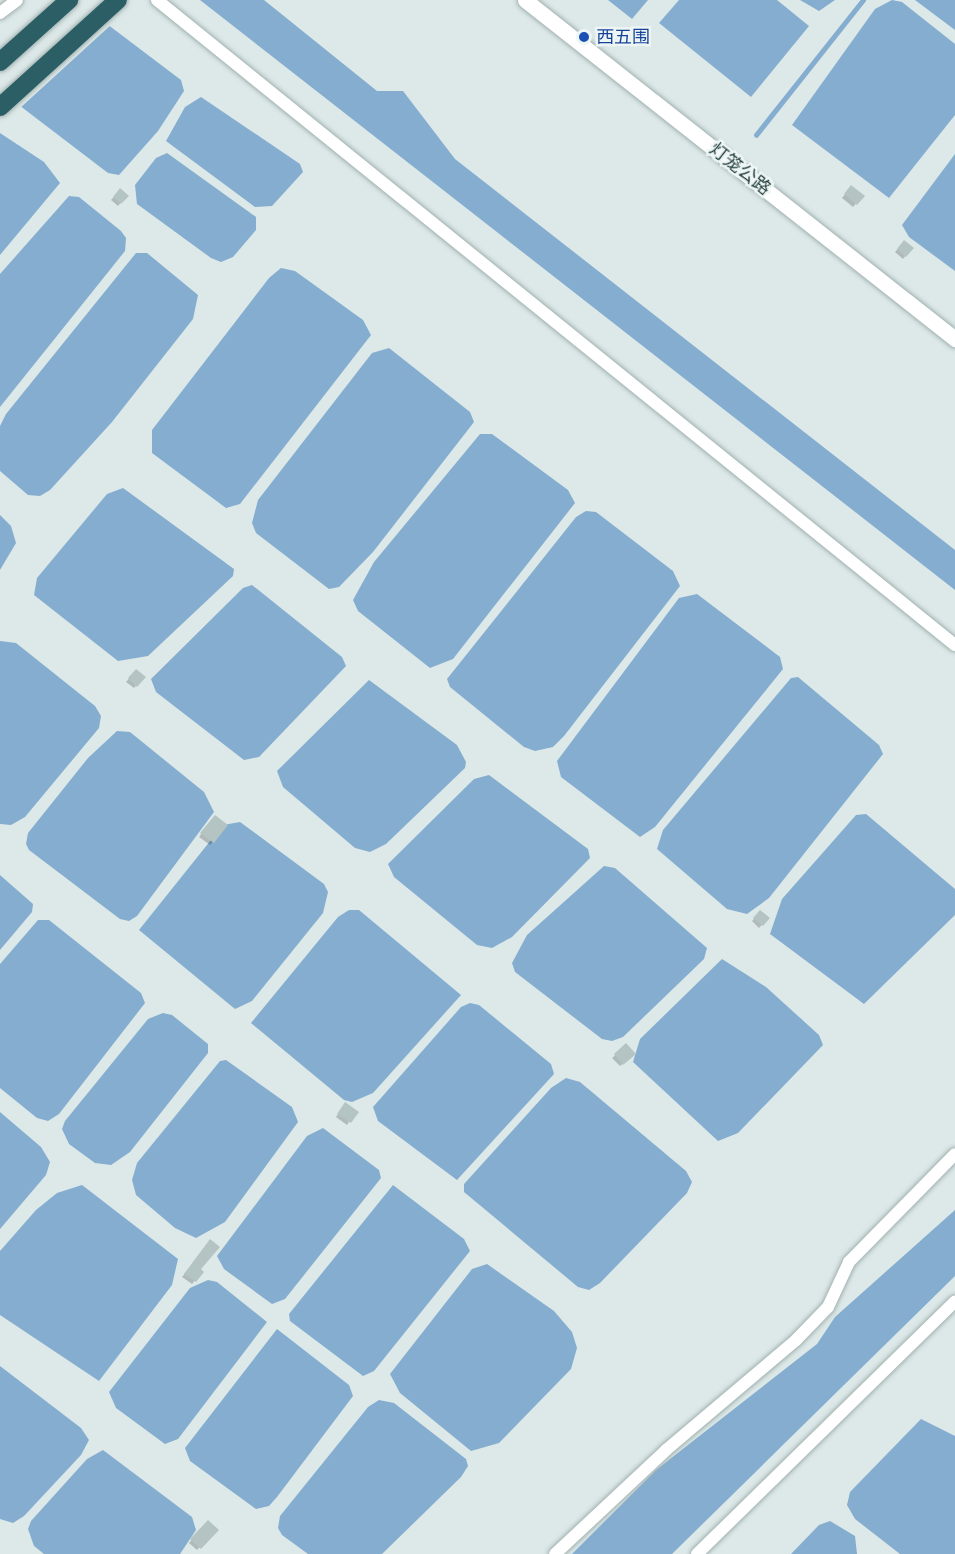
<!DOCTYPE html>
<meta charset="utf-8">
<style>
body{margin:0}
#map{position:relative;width:955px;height:1554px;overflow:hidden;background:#dde9e8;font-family:Jost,"Noto Sans SC",sans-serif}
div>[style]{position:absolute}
.water>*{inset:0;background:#84add0}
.pier>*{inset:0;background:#dde9e8}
.shadow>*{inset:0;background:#0003}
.stream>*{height:4.5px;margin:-2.25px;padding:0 2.25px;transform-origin:2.25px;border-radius:2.25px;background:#84add0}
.building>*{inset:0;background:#b3c4c2}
.roads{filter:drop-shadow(0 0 2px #a0b0b0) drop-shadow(0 0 2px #a0b0b0)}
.minor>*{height:12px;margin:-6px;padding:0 6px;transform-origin:6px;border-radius:6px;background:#fff}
.tertiary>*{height:15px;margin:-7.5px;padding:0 7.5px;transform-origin:7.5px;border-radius:7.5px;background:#fff}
.motorway>*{height:18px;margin:-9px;padding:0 9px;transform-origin:9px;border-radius:9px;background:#2b5f65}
.dots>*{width:16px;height:16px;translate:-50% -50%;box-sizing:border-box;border:3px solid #eef6f5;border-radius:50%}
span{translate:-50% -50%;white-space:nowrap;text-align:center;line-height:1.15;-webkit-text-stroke:5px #eef6f5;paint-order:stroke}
.transit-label{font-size:18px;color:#164399}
.left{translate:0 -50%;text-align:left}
.street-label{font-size:18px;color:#1f3839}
</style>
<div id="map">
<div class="water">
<div style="clip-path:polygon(200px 0,264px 0,377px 91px,403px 91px,455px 159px,955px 550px,955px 590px)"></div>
<div style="clip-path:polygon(608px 0,648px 0,632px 19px)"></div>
<div style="clip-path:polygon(679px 0,777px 0,809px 26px,751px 97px,659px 23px)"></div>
<div style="clip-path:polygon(800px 0,835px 0,819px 11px)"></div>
<div style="clip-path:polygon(892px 0,902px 2px,955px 44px,955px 115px,889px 198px,792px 125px,875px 9px)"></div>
<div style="clip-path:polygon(915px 0,955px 0,955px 30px)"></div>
<div style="clip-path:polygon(103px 21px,181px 80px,184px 91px,158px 131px,119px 175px,108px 173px,15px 102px)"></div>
<div style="clip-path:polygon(201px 97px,300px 164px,303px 172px,272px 206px,255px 207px,166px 141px,185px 107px)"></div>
<div style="clip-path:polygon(0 133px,44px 162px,60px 183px,0 255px)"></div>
<div style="clip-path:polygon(167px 153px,256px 217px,256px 230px,233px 257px,221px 262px,211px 258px,137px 204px,135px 185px,156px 158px)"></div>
<div style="clip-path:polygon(955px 154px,955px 271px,909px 237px,902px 225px)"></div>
<div style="clip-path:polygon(69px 196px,79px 197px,121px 231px,126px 238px,125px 251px,0 407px,0 274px)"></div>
<div style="clip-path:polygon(136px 253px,147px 253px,198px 295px,193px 319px,112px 422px,50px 490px,40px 496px,28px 495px,0 471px,0 426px,6px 414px)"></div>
<div style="clip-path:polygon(281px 268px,295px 271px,363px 320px,371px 335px,240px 504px,226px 508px,152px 453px,152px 430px,269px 278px)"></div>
<div style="clip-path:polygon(389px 348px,470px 412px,474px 422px,373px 552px,339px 587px,329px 589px,256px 533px,252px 523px,258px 500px,372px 353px)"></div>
<div style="clip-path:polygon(480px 434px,492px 434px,568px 490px,575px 503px,453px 659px,430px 668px,358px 611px,353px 600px,374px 562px)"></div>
<div style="clip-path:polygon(123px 488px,234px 569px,233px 576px,148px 656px,118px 661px,34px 595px,37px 578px,107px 494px)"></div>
<div style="clip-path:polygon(586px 511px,596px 512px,673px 571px,680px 586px,564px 736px,553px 747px,535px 751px,524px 747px,450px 687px,447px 679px,576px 517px)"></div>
<div style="clip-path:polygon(0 515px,11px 526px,16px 543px,0 570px)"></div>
<div style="clip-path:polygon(252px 585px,342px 657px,346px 666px,259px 757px,244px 760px,156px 692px,151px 679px,243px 588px)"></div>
<div style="clip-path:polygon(697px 594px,780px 657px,783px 669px,655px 827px,640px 837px,561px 777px,557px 761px,679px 598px)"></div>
<div style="clip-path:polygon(0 641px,16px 643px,95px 706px,101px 716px,99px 728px,25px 817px,11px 825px,0 824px)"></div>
<div style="clip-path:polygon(798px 677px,879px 745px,883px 754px,769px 898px,747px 914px,727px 909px,657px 849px,663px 830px,791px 678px)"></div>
<div style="clip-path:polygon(369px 680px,457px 745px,466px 762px,465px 768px,386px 844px,370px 852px,355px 848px,283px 787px,277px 771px)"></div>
<div style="clip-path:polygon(117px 731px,130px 732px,204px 792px,214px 812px,137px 916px,129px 921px,120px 919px,29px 850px,26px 844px,28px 833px,88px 758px)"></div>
<div style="clip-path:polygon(489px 775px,588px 849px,590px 858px,512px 937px,492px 948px,477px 945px,394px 877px,388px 864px,474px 779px)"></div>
<div style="clip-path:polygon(866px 814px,955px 889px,955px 915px,864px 1004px,770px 934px,782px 899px,856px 815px)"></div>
<div style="clip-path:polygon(240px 822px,324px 884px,328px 892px,323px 913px,252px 1001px,235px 1009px,139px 930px,223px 825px)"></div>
<div style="clip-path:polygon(604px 866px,615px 868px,707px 948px,704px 959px,623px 1037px,612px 1041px,602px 1039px,515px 972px,512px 963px,527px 935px)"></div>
<div style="clip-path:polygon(0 875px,33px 904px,32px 912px,0 950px)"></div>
<div style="clip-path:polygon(349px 910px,359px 910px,461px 995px,373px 1093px,352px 1102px,344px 1100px,251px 1023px,338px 917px)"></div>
<div style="clip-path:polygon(38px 920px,49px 920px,141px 993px,145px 1003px,59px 1114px,48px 1121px,37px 1118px,0 1088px,0 964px)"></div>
<div style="clip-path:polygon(722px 959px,766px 987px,819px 1035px,823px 1045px,738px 1133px,718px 1141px,633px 1062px,640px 1039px)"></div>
<div style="clip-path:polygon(470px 1003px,479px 1005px,551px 1064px,554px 1074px,457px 1180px,378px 1121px,373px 1107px,461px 1007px)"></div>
<div style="clip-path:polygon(163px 1013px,172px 1015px,208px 1044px,208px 1053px,130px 1152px,111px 1165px,95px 1163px,69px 1144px,62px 1129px,65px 1121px,148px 1019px)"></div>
<div style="clip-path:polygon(226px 1060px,292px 1107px,298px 1122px,225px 1222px,196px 1238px,175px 1228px,136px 1195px,132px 1180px,137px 1163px,220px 1061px)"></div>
<div style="clip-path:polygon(566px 1078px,580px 1082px,686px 1171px,692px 1182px,687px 1193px,600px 1283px,589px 1290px,578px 1287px,464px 1192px,464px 1184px,551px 1088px)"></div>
<div style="clip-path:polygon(0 1112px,41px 1147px,50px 1162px,46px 1175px,0 1229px)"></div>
<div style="clip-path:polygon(323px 1128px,379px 1170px,381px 1178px,285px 1299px,272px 1304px,224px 1269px,217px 1256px,307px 1136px)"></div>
<div style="clip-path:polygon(82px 1185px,178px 1259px,172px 1285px,99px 1381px,0 1315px,0 1251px,36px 1210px,57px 1193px)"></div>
<div style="clip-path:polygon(393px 1185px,464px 1239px,470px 1251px,374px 1371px,363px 1376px,290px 1321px,289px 1314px)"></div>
<div style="clip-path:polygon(955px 1210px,955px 1276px,672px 1554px,572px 1554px,656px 1470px,817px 1344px,835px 1317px)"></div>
<div style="clip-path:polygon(487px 1264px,554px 1311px,572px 1332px,577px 1348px,571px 1369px,499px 1443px,471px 1451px,400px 1393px,390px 1374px,472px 1269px)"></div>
<div style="clip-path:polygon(208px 1280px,217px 1282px,267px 1322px,178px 1439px,165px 1444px,116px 1408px,109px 1392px,190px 1288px)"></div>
<div style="clip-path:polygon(277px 1329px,349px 1385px,353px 1396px,277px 1497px,269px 1506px,256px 1509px,190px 1461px,185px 1448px)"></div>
<div style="clip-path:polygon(0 1366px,81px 1428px,89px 1440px,81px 1455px,24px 1516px,13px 1523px,0 1519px)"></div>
<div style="clip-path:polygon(379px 1400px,394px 1403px,466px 1459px,468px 1466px,461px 1477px,382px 1554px,308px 1554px,282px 1535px,278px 1528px,280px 1516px,368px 1407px)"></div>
<div style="clip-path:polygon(921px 1419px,955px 1436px,955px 1554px,900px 1554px,855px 1519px,847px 1505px,850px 1492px)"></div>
<div style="clip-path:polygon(103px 1450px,192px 1517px,196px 1530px,180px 1554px,44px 1554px,34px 1546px,28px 1529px,31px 1521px,87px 1459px)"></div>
<div style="clip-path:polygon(830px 1521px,855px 1536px,857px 1554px,791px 1554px,819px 1525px)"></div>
</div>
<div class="pier">
<div style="clip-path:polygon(104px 18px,112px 24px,19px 109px,13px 104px)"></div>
</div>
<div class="shadow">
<div style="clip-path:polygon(851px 187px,862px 197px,853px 207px,842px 198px)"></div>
<div style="clip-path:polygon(120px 190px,126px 196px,118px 206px,111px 200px)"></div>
<div style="clip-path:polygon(904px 242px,912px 248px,903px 259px,895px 252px)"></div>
<div style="clip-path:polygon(136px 671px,144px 677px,134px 688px,126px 682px)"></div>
<div style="clip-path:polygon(212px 819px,226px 825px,210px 845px,199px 837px)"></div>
<div style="clip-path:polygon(760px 912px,768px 918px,759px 928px,752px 921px)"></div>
<div style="clip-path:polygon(626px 1045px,634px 1054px,620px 1066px,612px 1058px)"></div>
<div style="clip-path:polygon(343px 1107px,349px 1122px,347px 1125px,336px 1117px)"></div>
<div style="clip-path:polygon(208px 1244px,198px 1269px,202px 1272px,192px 1284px,182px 1277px)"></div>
<div style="clip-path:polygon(208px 1522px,216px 1530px,197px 1550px,189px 1543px)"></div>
</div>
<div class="stream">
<div style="left:756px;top:135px;width:172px;rotate:-51.6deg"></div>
</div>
<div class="building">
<div style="clip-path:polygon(851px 185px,865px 196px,857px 205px,844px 194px)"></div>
<div style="clip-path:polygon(120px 188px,129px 196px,121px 204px,113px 197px)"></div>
<div style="clip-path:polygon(904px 240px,914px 248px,906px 257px,897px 249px)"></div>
<div style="clip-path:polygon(136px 669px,146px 677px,137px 687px,128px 678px)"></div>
<div style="clip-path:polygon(215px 815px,228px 825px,214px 843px,200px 833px)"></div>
<div style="clip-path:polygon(760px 910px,770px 918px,763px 926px,753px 918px)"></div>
<div style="clip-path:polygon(626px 1043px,636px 1054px,623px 1065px,614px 1054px)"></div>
<div style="clip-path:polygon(345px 1102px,359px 1112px,351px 1123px,337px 1114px)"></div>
<div style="clip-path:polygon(210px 1239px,220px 1247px,201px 1269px,204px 1272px,196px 1282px,184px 1274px)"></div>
<div style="clip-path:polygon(208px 1520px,219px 1530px,201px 1549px,190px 1539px)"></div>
</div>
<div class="roads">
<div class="minor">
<div style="left:157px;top:0;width:1026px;rotate:38.95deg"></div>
<div style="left:0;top:13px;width:21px;rotate:-37deg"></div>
<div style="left:555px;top:1554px;width:152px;rotate:-43.1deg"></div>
<div style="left:666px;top:1450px;width:170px;rotate:-40.2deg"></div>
<div style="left:796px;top:1340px;width:46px;rotate:-45.9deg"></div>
<div style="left:828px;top:1307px;width:50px;rotate:-65deg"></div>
<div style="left:849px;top:1262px;width:151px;rotate:-45.5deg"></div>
<div style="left:697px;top:1554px;width:361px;rotate:-44.4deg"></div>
</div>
<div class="tertiary">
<div style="left:525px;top:0;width:548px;rotate:38.25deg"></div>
</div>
<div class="motorway">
<div style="left:0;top:62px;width:93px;rotate:-41.9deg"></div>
<div style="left:0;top:107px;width:159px;rotate:-42.2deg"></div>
</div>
</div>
<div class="dots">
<div style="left:584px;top:37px;background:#1a4fb4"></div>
</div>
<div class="transit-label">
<span class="left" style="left:596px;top:37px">西五围</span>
</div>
<div class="street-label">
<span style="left:740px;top:169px;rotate:38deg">灯笼公路</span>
</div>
</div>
